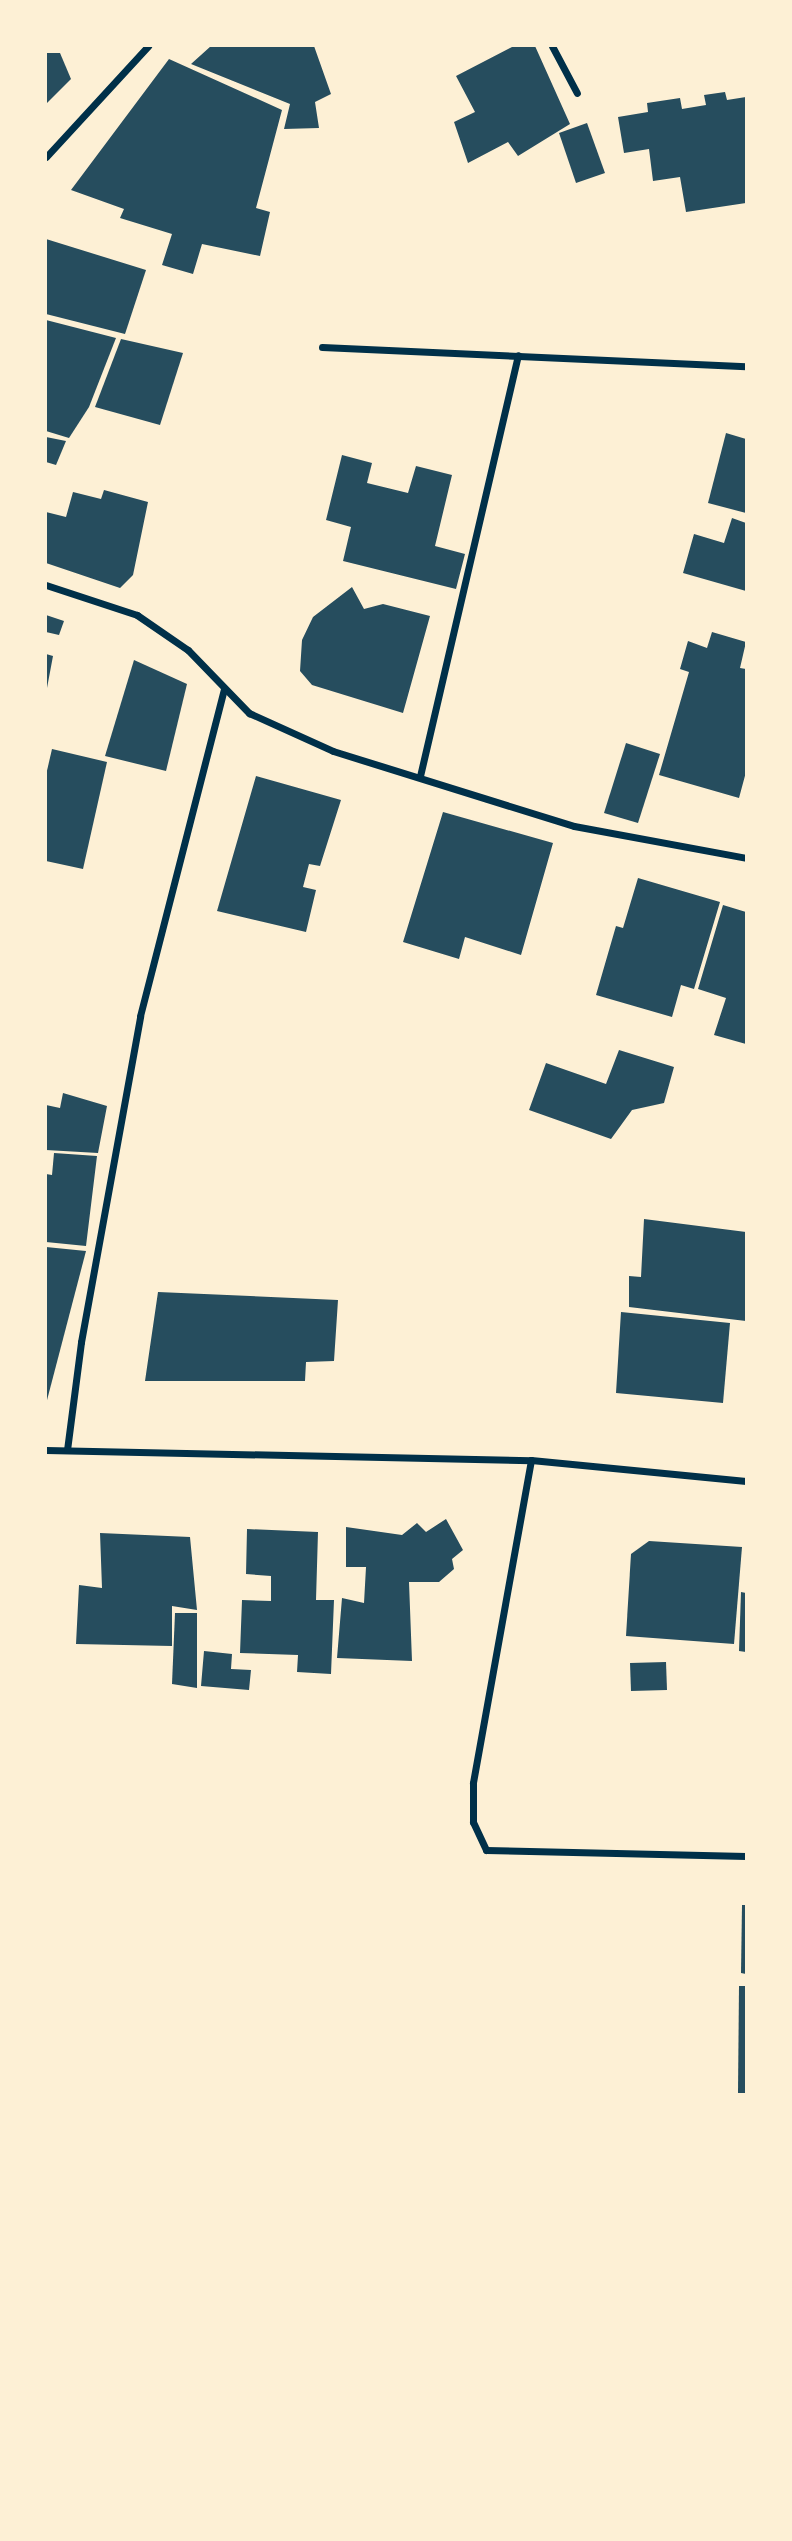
<!DOCTYPE html>
<style>
body{margin:0}
#map{position:relative;width:792px;height:2541px;overflow:hidden;background:#fdf0d5;font-family:"Roboto Serif",serif}
div>[style]{position:absolute}
.building>*{inset:0;background:#264d5e}
.minor>*{height:7px;margin:-3.5px;padding:0 3.5px;transform-origin:3.5px;border-radius:3.5px;background:#003049}
span{translate:-50% -50%;white-space:nowrap;text-align:center;line-height:1.15;-webkit-text-stroke:7px #fdf0d5;paint-order:stroke}
.frame{position:absolute;inset:0;border:47px solid #fdf0d5;pointer-events:none}
</style>
<div id="map">
<div class="building">
<div style="clip-path:polygon(211px 46px,314px 46px,331px 94px,315px 102px,319px 128px,284px 129px,290px 104px,191px 64px)"></div>
<div style="clip-path:polygon(514px 46px,535px 46px,570px 124px,518px 156px,508px 142px,468px 163px,454px 122px,475px 112px,456px 76px)"></div>
<div style="clip-path:polygon(46px 53px,60px 53px,71px 79px,46px 104px)"></div>
<div style="clip-path:polygon(169px 59px,282px 110px,256px 208px,270px 212px,260px 256px,202px 244px,193px 274px,162px 265px,172px 234px,120px 218px,124px 209px,71px 190px)"></div>
<div style="clip-path:polygon(725px 92px,727px 100px,746px 97px,746px 203px,686px 212px,680px 177px,653px 181px,649px 149px,624px 153px,618px 117px,648px 112px,647px 103px,680px 98px,682px 109px,706px 105px,704px 95px)"></div>
<div style="clip-path:polygon(587px 123px,605px 173px,576px 183px,559px 133px)"></div>
<div style="clip-path:polygon(46px 239px,146px 270px,125px 334px,46px 314px)"></div>
<div style="clip-path:polygon(46px 320px,116px 338px,89px 407px,69px 438px,46px 431px)"></div>
<div style="clip-path:polygon(121px 339px,183px 353px,160px 425px,95px 407px)"></div>
<div style="clip-path:polygon(726px 433px,746px 439px,746px 513px,708px 503px)"></div>
<div style="clip-path:polygon(46px 437px,66px 441px,56px 465px,46px 462px)"></div>
<div style="clip-path:polygon(342px 455px,372px 463px,367px 483px,408px 493px,416px 466px,452px 475px,435px 546px,465px 554px,456px 589px,343px 561px,351px 527px,326px 520px)"></div>
<div style="clip-path:polygon(104px 490px,148px 502px,133px 575px,120px 588px,46px 563px,46px 512px,66px 517px,73px 492px,101px 499px)"></div>
<div style="clip-path:polygon(732px 518px,746px 523px,746px 591px,683px 573px,694px 534px,724px 543px)"></div>
<div style="clip-path:polygon(352px 587px,364px 609px,383px 604px,430px 616px,403px 713px,312px 685px,300px 671px,302px 640px,313px 617px)"></div>
<div style="clip-path:polygon(46px 615px,64px 621px,59px 635px,46px 632px)"></div>
<div style="clip-path:polygon(712px 632px,746px 642px,740px 668px,746px 669px,746px 772px,739px 798px,659px 775px,689px 672px,680px 669px,688px 641px,707px 648px)"></div>
<div style="clip-path:polygon(46px 654px,53px 656px,47px 688px,46px 688px)"></div>
<div style="clip-path:polygon(134px 660px,187px 684px,166px 771px,105px 756px)"></div>
<div style="clip-path:polygon(626px 743px,660px 754px,638px 823px,604px 813px)"></div>
<div style="clip-path:polygon(52px 749px,107px 762px,83px 869px,46px 861px,46px 775px)"></div>
<div style="clip-path:polygon(256px 776px,341px 800px,320px 866px,309px 864px,303px 887px,316px 890px,306px 932px,217px 911px)"></div>
<div style="clip-path:polygon(443px 812px,553px 843px,521px 955px,465px 937px,459px 959px,403px 942px)"></div>
<div style="clip-path:polygon(638px 878px,720px 902px,694px 989px,681px 985px,672px 1017px,596px 995px,616px 926px,623px 928px)"></div>
<div style="clip-path:polygon(723px 905px,746px 912px,746px 1044px,714px 1035px,726px 998px,698px 989px)"></div>
<div style="clip-path:polygon(619px 1050px,674px 1067px,664px 1103px,632px 1110px,611px 1139px,529px 1110px,546px 1063px,606px 1084px)"></div>
<div style="clip-path:polygon(63px 1093px,107px 1106px,98px 1153px,46px 1150px,46px 1105px,60px 1108px)"></div>
<div style="clip-path:polygon(54px 1153px,97px 1156px,86px 1246px,46px 1242px,46px 1174px,52px 1175px)"></div>
<div style="clip-path:polygon(644px 1219px,746px 1232px,746px 1321px,629px 1307px,629px 1276px,641px 1277px)"></div>
<div style="clip-path:polygon(46px 1247px,86px 1251px,46px 1404px)"></div>
<div style="clip-path:polygon(158px 1292px,338px 1300px,334px 1361px,306px 1362px,305px 1381px,145px 1381px)"></div>
<div style="clip-path:polygon(621px 1312px,730px 1323px,723px 1403px,616px 1393px)"></div>
<div style="clip-path:polygon(446px 1519px,463px 1550px,452px 1559px,454px 1569px,439px 1582px,409px 1582px,412px 1661px,337px 1658px,342px 1598px,364px 1603px,366px 1567px,346px 1567px,346px 1527px,402px 1535px,417px 1523px,426px 1532px)"></div>
<div style="clip-path:polygon(247px 1529px,318px 1532px,316px 1600px,334px 1600px,331px 1674px,297px 1672px,298px 1655px,240px 1653px,242px 1600px,271px 1601px,271px 1576px,246px 1574px)"></div>
<div style="clip-path:polygon(100px 1533px,190px 1537px,197px 1610px,172px 1606px,172px 1646px,76px 1644px,79px 1585px,102px 1588px)"></div>
<div style="clip-path:polygon(649px 1541px,742px 1547px,734px 1644px,626px 1636px,631px 1554px)"></div>
<div style="clip-path:polygon(741px 1592px,746px 1593px,746px 1652px,739px 1651px)"></div>
<div style="clip-path:polygon(175px 1613px,197px 1613px,197px 1688px,172px 1684px)"></div>
<div style="clip-path:polygon(204px 1651px,232px 1654px,231px 1669px,251px 1670px,249px 1690px,201px 1686px)"></div>
<div style="clip-path:polygon(666px 1662px,667px 1690px,631px 1691px,630px 1663px)"></div>
<div style="clip-path:polygon(742px 1905px,746px 1905px,746px 1974px,741px 1973px)"></div>
<div style="clip-path:polygon(739px 1986px,746px 1986px,746px 2093px,738px 2093px)"></div>
</div>
<div class="minor">
<div style="left:552px;top:46px;width:53px;rotate:62deg"></div>
<div style="left:46px;top:157px;width:151px;rotate:-47.4deg"></div>
<div style="left:322px;top:347px;width:424px;rotate:2.6deg"></div>
<div style="left:46px;top:585px;width:96px;rotate:18.2deg"></div>
<div style="left:137px;top:615px;width:62px;rotate:34.5deg"></div>
<div style="left:188px;top:650px;width:88px;rotate:45.9deg"></div>
<div style="left:249px;top:713px;width:92px;rotate:24.3deg"></div>
<div style="left:333px;top:751px;width:252px;rotate:17.3deg"></div>
<div style="left:574px;top:826px;width:175px;rotate:10.5deg"></div>
<div style="left:420px;top:776px;width:432px;rotate:-76.9deg"></div>
<div style="left:46px;top:1450px;width:485px;rotate:1.2deg"></div>
<div style="left:531px;top:1460px;width:216px;rotate:5.6deg"></div>
<div style="left:67px;top:1450px;width:109px;rotate:-82.6deg"></div>
<div style="left:81px;top:1342px;width:331px;rotate:-79.7deg"></div>
<div style="left:140px;top:1016px;width:337px;rotate:-75.6deg"></div>
<div style="left:531px;top:1460px;width:328px;rotate:100.2deg"></div>
<div style="left:473px;top:1783px;width:39px;rotate:90deg"></div>
<div style="left:473px;top:1822px;width:31px;rotate:65deg"></div>
<div style="left:486px;top:1850px;width:260px;rotate:1.3deg"></div>
</div>
<div class="frame"></div>
</div>
